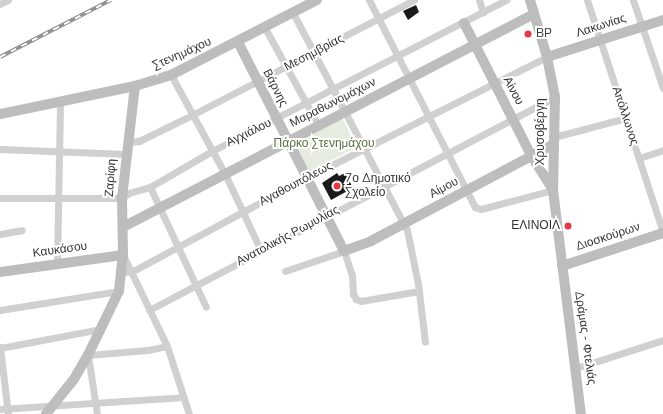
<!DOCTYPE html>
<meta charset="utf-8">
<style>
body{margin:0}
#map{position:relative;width:663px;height:414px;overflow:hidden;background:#fff;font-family:"Nunito Sans",sans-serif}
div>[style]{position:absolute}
.green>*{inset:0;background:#e6ecdf}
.building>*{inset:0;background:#1a1a1a}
.street>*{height:7px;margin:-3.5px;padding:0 3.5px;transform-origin:3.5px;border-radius:3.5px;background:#d0d0d0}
.secondary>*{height:10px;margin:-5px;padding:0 5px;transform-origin:5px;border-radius:5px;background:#bdbdbd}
.rail>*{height:3.5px;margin-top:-1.75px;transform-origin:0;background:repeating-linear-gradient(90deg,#fff 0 6px,#888 0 12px);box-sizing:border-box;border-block:1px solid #888}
.dots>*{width:11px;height:11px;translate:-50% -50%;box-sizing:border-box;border:2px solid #fff;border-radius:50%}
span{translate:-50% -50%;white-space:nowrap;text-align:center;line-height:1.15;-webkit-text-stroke:4px #fff;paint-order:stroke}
.street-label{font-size:12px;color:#333}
.poi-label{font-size:12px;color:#333}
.left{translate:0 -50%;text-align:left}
.right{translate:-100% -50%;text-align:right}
.park-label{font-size:12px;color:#56703f}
</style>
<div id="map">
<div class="green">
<div style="clip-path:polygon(341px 116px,357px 147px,307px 173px,291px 141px)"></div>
</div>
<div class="building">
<div style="clip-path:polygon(416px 5px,419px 12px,408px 20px,403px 11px)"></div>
<div style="clip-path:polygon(337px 173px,339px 176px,345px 173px,353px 188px,331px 200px,322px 183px)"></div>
</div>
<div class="street">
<div style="left:369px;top:0;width:233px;rotate:62.9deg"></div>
<div style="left:475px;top:207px;width:6px;rotate:18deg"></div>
<div style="left:481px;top:209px;width:74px;rotate:-14.8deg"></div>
<div style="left:479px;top:0;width:13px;rotate:72deg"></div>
<div style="left:587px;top:0;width:244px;rotate:71.9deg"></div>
<div style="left:633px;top:0;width:93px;rotate:71.2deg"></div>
<div style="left:0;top:4px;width:9px;rotate:-27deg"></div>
<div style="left:293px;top:13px;width:245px;rotate:62.3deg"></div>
<div style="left:407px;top:230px;width:55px;rotate:78.5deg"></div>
<div style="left:418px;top:284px;width:58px;rotate:83.1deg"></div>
<div style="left:265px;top:28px;width:111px;rotate:61.3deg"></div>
<div style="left:171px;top:75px;width:115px;rotate:61.4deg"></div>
<div style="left:226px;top:176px;width:83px;rotate:65deg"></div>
<div style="left:554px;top:137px;width:74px;rotate:-14.8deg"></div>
<div style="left:127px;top:142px;width:12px;rotate:-5deg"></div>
<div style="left:139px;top:141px;width:59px;rotate:-26.1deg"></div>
<div style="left:192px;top:115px;width:250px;rotate:-27.4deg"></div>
<div style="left:0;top:149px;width:126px;rotate:2.3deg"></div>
<div style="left:639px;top:158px;width:25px;rotate:-18deg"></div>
<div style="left:150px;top:187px;width:132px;rotate:65deg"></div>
<div style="left:0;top:198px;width:122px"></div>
<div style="left:122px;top:198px;width:9px;rotate:-36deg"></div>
<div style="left:129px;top:193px;width:22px;rotate:-16deg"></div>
<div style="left:150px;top:187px;width:72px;rotate:-30.1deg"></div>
<div style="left:212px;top:151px;width:331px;rotate:-27.2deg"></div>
<div style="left:0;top:234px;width:22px;rotate:-10deg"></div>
<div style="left:123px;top:255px;width:101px;rotate:64.2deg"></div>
<div style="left:167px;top:346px;width:71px;rotate:72.1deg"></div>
<div style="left:57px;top:262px;width:160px;rotate:-88.9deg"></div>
<div style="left:285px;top:271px;width:62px;rotate:-18.7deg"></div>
<div style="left:344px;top:251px;width:25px;rotate:72deg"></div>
<div style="left:352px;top:275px;width:19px;rotate:87deg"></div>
<div style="left:353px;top:294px;width:6px;rotate:59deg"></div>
<div style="left:356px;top:299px;width:5px;rotate:22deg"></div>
<div style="left:361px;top:301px;width:59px;rotate:-9.8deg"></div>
<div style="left:122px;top:272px;width:11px;rotate:-5deg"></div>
<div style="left:133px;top:271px;width:196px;rotate:-28.3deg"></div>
<div style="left:306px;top:178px;width:270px;rotate:-26.7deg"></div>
<div style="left:0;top:310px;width:121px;rotate:-9.1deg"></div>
<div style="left:149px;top:310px;width:458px;rotate:-27.7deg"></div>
<div style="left:0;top:347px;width:67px;rotate:83.2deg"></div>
<div style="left:0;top:348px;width:103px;rotate:-10.7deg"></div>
<div style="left:576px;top:368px;width:91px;rotate:-17.8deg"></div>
<div style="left:0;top:409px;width:184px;rotate:-3.7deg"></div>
<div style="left:97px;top:414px;width:60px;rotate:-98.7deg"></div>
<div style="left:88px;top:355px;width:60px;rotate:-4.8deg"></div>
<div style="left:148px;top:350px;width:19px;rotate:-12deg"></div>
</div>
<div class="secondary">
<div style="left:530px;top:0;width:59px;rotate:73.4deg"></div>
<div style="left:547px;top:57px;width:41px;rotate:78.7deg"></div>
<div style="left:555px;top:97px;width:93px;rotate:91.2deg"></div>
<div style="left:553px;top:190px;width:226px;rotate:82.9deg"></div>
<div style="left:464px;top:23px;width:148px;rotate:63.1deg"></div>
<div style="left:531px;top:155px;width:41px;rotate:57.8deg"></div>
<div style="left:238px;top:42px;width:234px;rotate:63.1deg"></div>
<div style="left:344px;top:251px;width:29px;rotate:-20deg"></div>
<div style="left:371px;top:241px;width:207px;rotate:-27.9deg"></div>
<div style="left:547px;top:57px;width:122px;rotate:-17.7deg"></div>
<div style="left:0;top:114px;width:138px;rotate:-11.7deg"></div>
<div style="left:135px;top:86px;width:38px;rotate:-17deg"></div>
<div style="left:171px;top:75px;width:164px;rotate:-27.2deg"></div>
<div style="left:123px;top:227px;width:463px;rotate:-27.4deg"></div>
<div style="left:562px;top:266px;width:106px;rotate:-18.1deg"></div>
<div style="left:0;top:272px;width:124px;rotate:-7.9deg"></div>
<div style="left:46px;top:414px;width:45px;rotate:-51.3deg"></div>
<div style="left:74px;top:379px;width:28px;rotate:-60deg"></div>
<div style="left:88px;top:355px;width:71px;rotate:-64.2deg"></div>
<div style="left:119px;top:291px;width:36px;rotate:-84deg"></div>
<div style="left:123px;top:255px;width:57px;rotate:-91deg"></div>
<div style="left:122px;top:198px;width:113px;rotate:-83.4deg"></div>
</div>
<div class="rail">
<div style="left:0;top:57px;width:125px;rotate:-27.2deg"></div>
</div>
<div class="dots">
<div style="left:528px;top:34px;background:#e63946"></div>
<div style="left:337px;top:186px;background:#e63946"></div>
<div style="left:568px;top:226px;background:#e63946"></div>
</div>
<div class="street-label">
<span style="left:601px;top:26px;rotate:-18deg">Λακωνίας</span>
<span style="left:314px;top:53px;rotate:-28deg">Μεσημβρίας</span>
<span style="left:182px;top:54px;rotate:-24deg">Στενημάχου</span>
<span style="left:275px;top:88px;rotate:63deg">Βάρνης</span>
<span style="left:513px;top:91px;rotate:62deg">Αίνου</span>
<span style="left:333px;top:103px;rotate:-27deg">Μαραθωνομάχων</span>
<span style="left:625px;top:116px;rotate:72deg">Απόλλωνος</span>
<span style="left:541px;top:132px;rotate:-90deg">Χρυσοβέργη</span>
<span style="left:249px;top:133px;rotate:-26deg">Αγχιάλου</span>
<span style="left:111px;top:178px;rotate:-86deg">Ζαρίφη</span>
<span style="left:296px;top:184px;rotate:-28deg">Αγαθουπόλεως</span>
<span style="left:444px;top:188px;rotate:-28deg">Αίμου</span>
<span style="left:288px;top:236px;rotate:-28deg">Ανατολικής Ρωμυλίας</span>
<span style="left:608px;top:237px;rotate:-18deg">Διοσκούρων</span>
<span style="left:60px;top:250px;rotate:-8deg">Καυκάσου</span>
<span style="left:585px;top:338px;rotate:82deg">Δράμας - Φτελιάς</span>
</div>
<div class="poi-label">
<span class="left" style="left:536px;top:34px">BP</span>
<span class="left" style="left:345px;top:186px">7ο Δημοτικό<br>Σχολείο</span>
<span class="right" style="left:560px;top:226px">ΕΛΙΝΟΙΛ</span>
</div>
<div class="park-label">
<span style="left:324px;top:144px">Πάρκο Στενημάχου</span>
</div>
</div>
